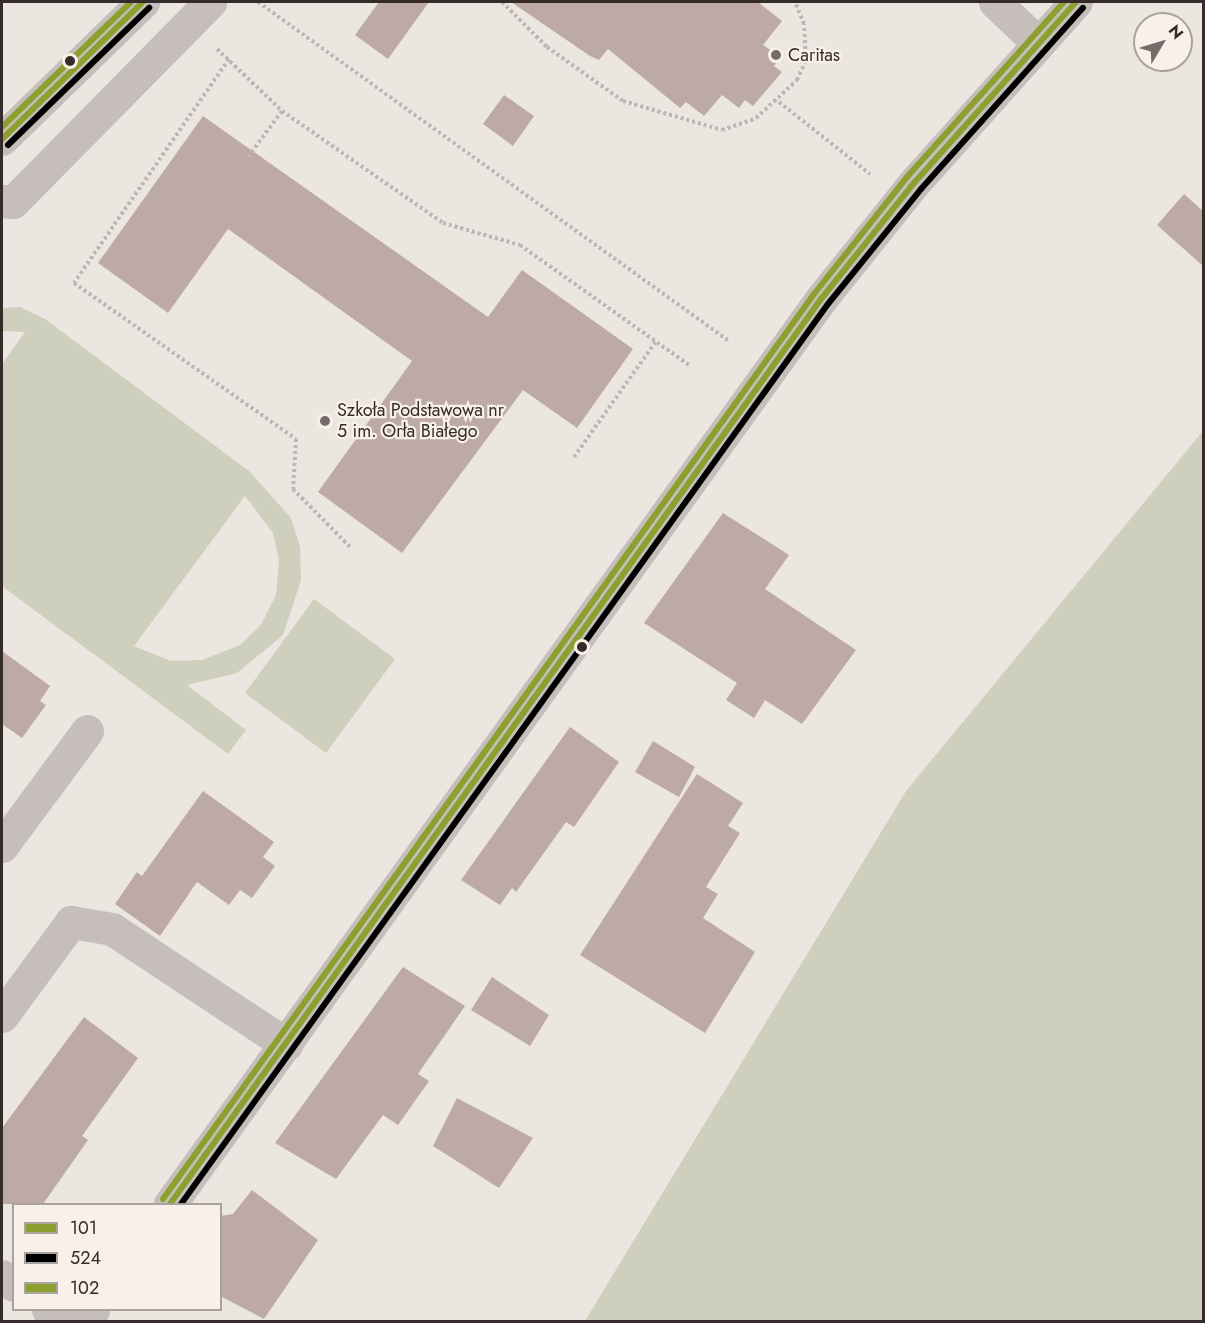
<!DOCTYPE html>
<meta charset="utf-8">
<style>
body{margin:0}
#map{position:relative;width:1205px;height:1323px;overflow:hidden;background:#ece6e1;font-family:Jost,sans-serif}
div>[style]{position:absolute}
.green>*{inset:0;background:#cecfbc}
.building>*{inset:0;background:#beaaa4}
.path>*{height:4px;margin-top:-2px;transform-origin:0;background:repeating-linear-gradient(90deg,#bdb7b3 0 3px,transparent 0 6px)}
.minor>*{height:33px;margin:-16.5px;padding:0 16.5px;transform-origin:16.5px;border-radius:16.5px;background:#c5beba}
.bus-1>*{height:6px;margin:-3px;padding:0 3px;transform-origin:3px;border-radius:3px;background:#8ca02f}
.bus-2>*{height:6px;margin:-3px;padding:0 3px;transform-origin:3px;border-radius:3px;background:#000}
.bus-3>*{height:6px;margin:-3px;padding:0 3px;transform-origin:3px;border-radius:3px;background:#8ca02f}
.bus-4>*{height:6px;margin:-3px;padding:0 3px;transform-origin:3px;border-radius:3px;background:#8ca02f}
.bus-5>*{height:6px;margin:-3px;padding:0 3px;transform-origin:3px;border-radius:3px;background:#8ca02f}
.dots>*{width:16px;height:16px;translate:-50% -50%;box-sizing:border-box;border:3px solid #f8f0e9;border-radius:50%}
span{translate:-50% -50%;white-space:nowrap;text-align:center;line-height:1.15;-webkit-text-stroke:4.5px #f8f0e9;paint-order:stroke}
.poi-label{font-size:18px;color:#352c29}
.left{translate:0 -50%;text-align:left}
.frame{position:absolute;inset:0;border:3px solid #352c29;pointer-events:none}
.legend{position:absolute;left:12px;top:1203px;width:210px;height:108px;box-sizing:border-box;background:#f8f0e9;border:2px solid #aaa29c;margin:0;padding:8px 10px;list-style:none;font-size:18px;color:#352c29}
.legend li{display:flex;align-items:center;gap:12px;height:30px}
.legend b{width:30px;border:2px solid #aaa29c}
.north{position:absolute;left:1133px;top:12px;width:60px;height:60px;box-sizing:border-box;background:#f8f0e9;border:2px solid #aaa29c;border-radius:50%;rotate:52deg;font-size:16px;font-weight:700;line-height:24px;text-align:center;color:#352c29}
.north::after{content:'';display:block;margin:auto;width:21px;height:27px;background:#756d69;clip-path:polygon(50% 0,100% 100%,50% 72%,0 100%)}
</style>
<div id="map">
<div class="green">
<div style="clip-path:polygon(evenodd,20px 307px,45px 319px,249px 471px,291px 518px,300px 547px,301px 580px,283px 635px,237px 673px,187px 685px,246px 730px,228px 754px,2px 586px,2px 364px,25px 332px,2px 331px,2px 308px,20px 307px,245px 496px,273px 533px,279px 560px,276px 595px,261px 625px,240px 645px,202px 660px,171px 661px,134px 646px,245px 496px)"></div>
<div style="clip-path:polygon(1203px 431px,1203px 1321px,585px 1321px,906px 791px)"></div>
<div style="clip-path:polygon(314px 599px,395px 659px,326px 753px,245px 693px)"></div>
</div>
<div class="building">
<div style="clip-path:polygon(379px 2px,429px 2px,388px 59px,355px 35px)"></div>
<div style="clip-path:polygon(511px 2px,758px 2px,782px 21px,763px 45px,781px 57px,774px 66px,782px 72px,753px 106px,745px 100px,739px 108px,722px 95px,704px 116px,686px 102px,680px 108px,608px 49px,599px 60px,590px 56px)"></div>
<div style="clip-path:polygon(504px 95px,534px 116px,513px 146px,483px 124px)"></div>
<div style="clip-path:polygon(203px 116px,488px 317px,522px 270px,633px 349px,577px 428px,523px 390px,402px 553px,318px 492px,412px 361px,228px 229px,168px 313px,98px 263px)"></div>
<div style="clip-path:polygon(1184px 194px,1203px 211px,1203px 266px,1157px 225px)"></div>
<div style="clip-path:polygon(723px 513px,789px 555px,765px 589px,856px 650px,802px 724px,765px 700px,754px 718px,726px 700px,737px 683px,644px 623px)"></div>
<div style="clip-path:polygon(2px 651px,50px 686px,40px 701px,46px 705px,22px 738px,2px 724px)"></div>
<div style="clip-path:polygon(570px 727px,619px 762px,574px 827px,566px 822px,516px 892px,512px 888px,500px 905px,461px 880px)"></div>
<div style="clip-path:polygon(653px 741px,695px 767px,679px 797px,635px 772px)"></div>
<div style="clip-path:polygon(697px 774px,743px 803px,728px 826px,740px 833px,706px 887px,718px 894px,703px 918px,755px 952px,705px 1033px,580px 955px)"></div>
<div style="clip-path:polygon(203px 791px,274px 842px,263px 857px,275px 866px,252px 898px,240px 890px,229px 905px,197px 882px,160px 936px,115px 904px,137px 872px,142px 876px)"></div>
<div style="clip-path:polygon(403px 967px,465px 1006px,418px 1074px,429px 1081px,398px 1125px,383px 1115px,336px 1179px,275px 1143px)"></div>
<div style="clip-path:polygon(492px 977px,549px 1015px,530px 1046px,471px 1010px)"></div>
<div style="clip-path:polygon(84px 1017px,138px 1058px,82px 1136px,88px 1140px,43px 1204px,2px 1204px,2px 1128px)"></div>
<div style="clip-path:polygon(457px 1098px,533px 1138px,499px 1188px,433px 1146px)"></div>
<div style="clip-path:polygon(252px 1190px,318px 1240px,264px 1319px,220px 1296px,220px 1216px,233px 1214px)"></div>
</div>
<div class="path">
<div style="left:258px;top:2px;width:580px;rotate:35.74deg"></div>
<div style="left:502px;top:2px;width:64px;rotate:45deg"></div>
<div style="left:547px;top:47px;width:93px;rotate:35.4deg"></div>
<div style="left:623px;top:101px;width:103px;rotate:16.3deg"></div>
<div style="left:722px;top:130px;width:36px;rotate:-19deg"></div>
<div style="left:756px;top:118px;width:56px;rotate:-42.8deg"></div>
<div style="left:797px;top:80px;width:21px;rotate:-65deg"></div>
<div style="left:806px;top:61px;width:37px;rotate:-93deg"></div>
<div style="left:804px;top:24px;width:24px;rotate:-112deg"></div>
<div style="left:217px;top:49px;width:90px;rotate:43.6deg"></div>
<div style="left:229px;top:59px;width:272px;rotate:124.7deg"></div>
<div style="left:74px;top:283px;width:271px;rotate:35.1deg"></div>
<div style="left:296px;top:439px;width:50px;rotate:93.4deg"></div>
<div style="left:293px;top:489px;width:81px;rotate:45.5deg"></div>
<div style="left:779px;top:102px;width:116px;rotate:38.4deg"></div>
<div style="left:248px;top:157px;width:57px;rotate:-53.5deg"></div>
<div style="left:282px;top:111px;width:196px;rotate:34.8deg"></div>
<div style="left:443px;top:223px;width:80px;rotate:15.9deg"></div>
<div style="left:520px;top:245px;width:207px;rotate:35.4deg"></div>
<div style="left:574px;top:457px;width:142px;rotate:-54.7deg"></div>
</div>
<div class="minor">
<div style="left:995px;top:2px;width:59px;rotate:43.6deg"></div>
<div style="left:2px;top:139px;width:197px;rotate:-44.2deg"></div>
<div style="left:2px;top:201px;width:11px;rotate:5deg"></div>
<div style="left:13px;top:202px;width:281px;rotate:-45.4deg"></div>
<div style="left:2px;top:846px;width:143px;rotate:-53.5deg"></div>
<div style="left:2px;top:1016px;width:117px;rotate:-53.7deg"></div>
<div style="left:71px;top:922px;width:42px;rotate:9.7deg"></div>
<div style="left:112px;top:929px;width:209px;rotate:33.5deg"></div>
<div style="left:170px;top:1204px;width:1115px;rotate:-54.27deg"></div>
<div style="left:821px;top:299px;width:149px;rotate:-51.3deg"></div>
<div style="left:914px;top:183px;width:243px;rotate:-48.2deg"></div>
<div style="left:2px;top:1276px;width:15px;rotate:37deg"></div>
<div style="left:48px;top:1310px;width:21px;rotate:35deg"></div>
<div style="left:84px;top:1322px;width:15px;rotate:-53deg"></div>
</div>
<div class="bus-1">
<div style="left:170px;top:1204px;width:1115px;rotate:-54.27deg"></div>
<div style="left:821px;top:299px;width:149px;rotate:-51.3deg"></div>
<div style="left:914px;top:183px;width:243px;rotate:-48.2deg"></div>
</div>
<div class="bus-2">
<div style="left:8px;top:145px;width:197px;rotate:-44.2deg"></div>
<div style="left:181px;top:1204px;width:1108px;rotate:-54.29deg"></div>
<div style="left:828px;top:304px;width:148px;rotate:-51deg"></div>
<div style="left:921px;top:189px;width:243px;rotate:-48.2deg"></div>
</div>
<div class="bus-3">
<div style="left:163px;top:1199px;width:1115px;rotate:-54.27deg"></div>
<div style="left:814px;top:294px;width:149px;rotate:-51.5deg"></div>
<div style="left:907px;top:177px;width:235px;rotate:-48.1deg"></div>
</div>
<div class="bus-4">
<div style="left:2px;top:139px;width:197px;rotate:-44.2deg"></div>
</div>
<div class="bus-5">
<div style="left:2px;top:127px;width:180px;rotate:-44.1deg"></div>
</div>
<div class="dots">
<div style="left:776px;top:55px;background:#756d69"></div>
<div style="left:70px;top:61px;background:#352c29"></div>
<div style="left:325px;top:421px;background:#756d69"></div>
<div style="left:582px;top:647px;background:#352c29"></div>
</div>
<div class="poi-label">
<span class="left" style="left:788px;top:55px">Caritas</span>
<span class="left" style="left:337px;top:421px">Szkoła Podstawowa nr<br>5 im. Orła Białego</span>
</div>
<div class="frame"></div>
<ul class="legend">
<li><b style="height:8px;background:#8ca02f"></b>101</li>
<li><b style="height:8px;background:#000"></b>524</li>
<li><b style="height:8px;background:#8ca02f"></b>102</li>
</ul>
<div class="north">N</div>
</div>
